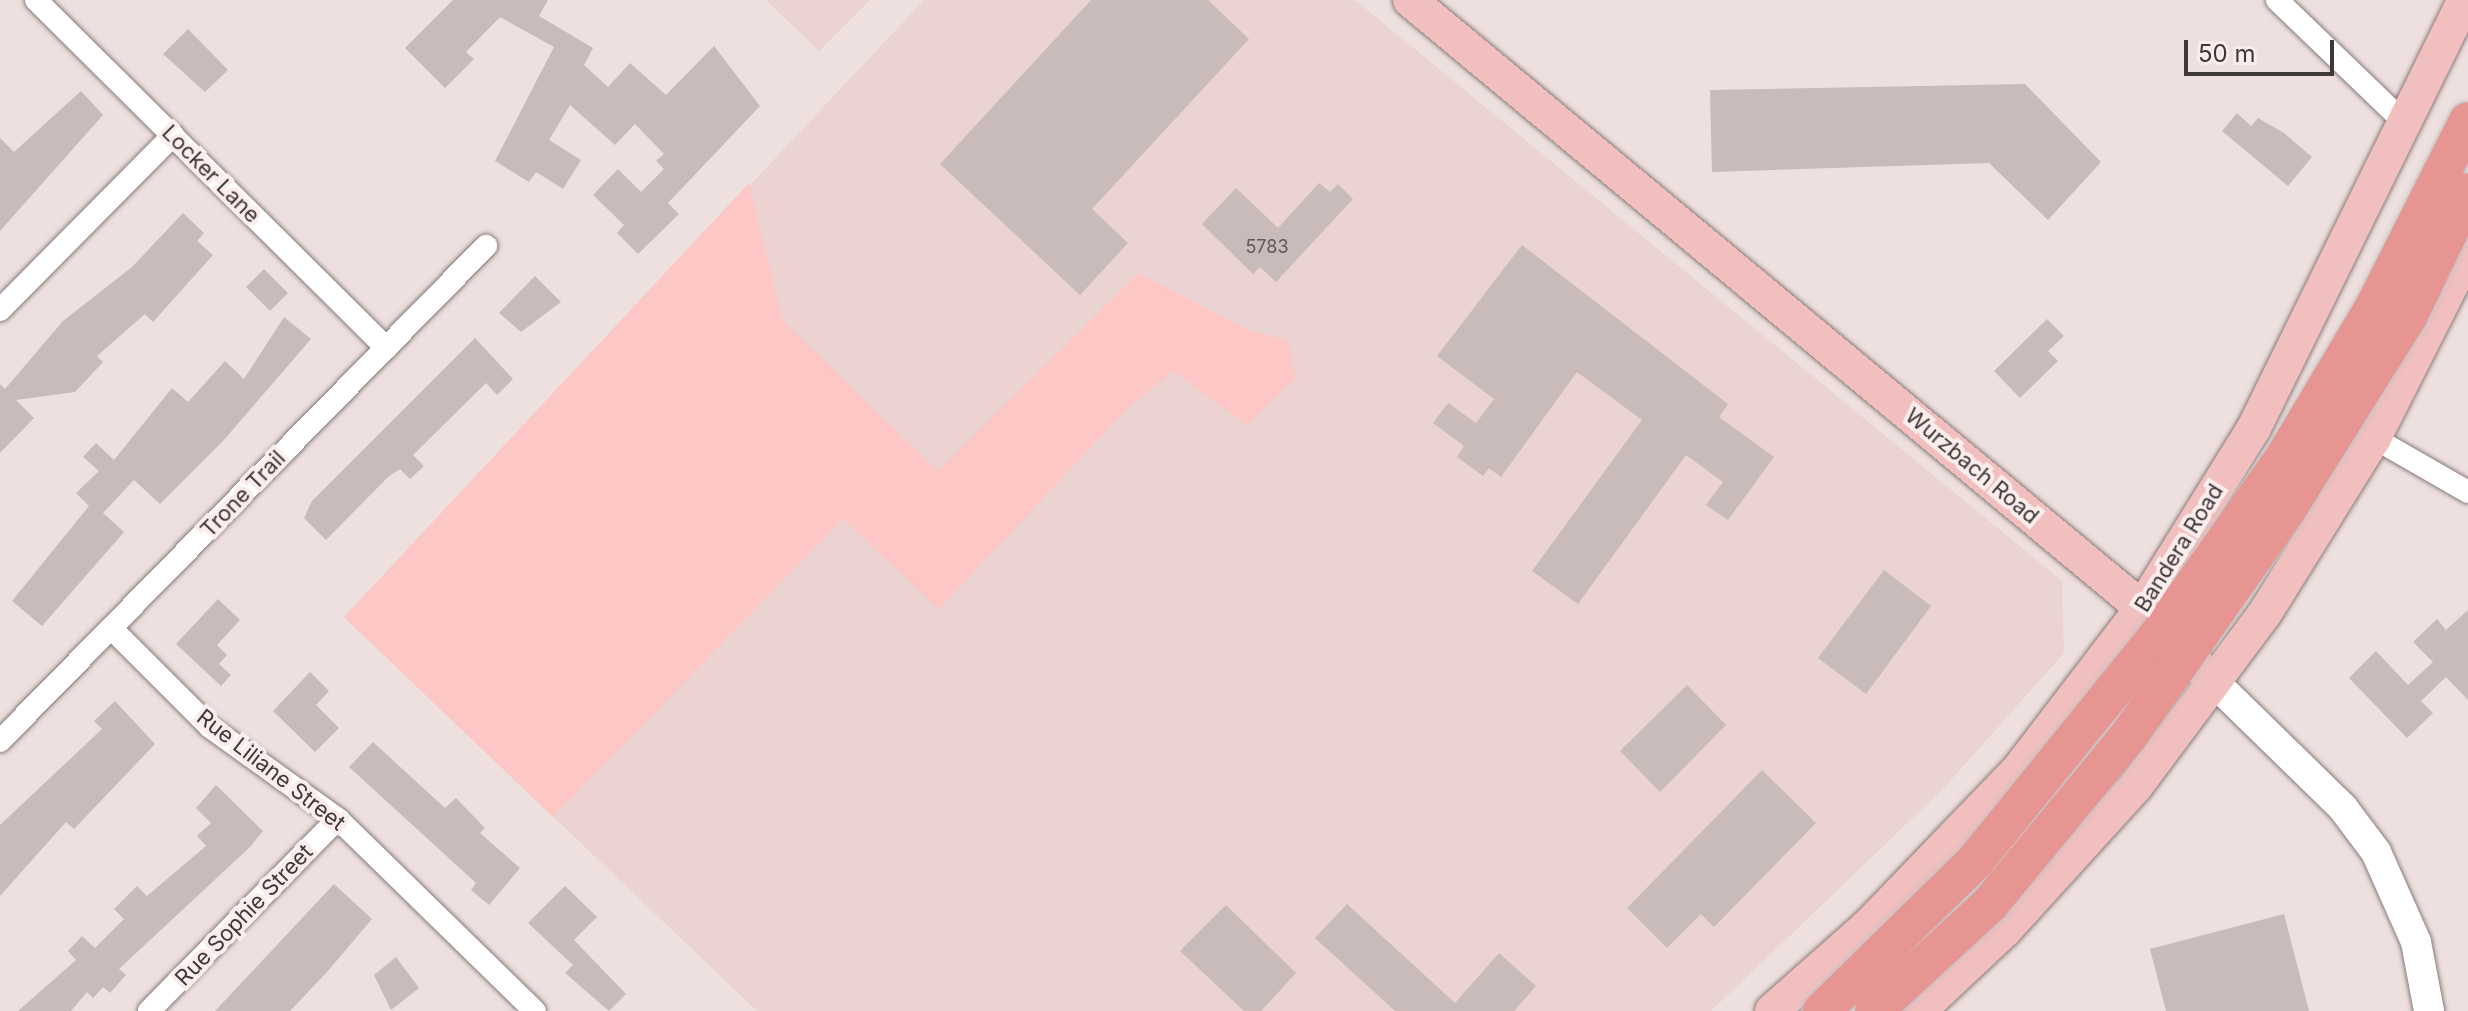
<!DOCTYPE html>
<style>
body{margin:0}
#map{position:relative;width:2468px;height:1011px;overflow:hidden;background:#eee0df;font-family:Inter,sans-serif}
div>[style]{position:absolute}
.built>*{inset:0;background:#ead3d1}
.green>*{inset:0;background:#fcc7c4}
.building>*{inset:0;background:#c8bbba}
.roads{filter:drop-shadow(0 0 2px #887b7a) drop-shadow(0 0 2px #887b7a)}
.minor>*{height:22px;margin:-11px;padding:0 11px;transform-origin:11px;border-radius:11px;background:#fff}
.secondary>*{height:30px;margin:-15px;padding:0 15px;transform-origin:15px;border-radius:15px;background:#fff}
.primary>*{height:34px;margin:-17px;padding:0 17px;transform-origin:17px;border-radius:17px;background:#f1bfbe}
.bridges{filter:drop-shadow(0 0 2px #c5c3c3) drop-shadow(0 0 2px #c5c3c3)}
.motorway-bridge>*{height:38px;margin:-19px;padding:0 19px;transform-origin:19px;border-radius:19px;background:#e79592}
span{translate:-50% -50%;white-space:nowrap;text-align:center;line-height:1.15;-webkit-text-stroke:8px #fbedec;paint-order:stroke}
.number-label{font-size:18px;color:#605958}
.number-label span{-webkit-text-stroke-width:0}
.street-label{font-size:22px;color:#3e3838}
.scale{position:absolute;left:2184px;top:40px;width:150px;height:36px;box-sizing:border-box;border:4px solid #3e3838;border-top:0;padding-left:10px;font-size:24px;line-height:28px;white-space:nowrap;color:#3e3838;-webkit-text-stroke:6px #fbedec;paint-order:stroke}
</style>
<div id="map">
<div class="built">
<div style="clip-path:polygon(766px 0,870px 0,819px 51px)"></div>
<div style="clip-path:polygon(924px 0,1355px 0,2062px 581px,2064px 653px,1943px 789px,1711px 1011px,757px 1011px,344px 617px)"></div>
</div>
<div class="green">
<div style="clip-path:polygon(749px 183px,784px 322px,938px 471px,1138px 273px,1251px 331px,1288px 340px,1296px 378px,1247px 425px,1173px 371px,1127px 409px,939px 609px,843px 519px,553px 817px,344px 617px)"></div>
</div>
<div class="building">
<div style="clip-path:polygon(453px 0,548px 0,539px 16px,593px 48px,584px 65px,608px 87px,630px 63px,666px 95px,714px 46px,760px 106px,668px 203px,679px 214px,638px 254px,617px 233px,624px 225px,593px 195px,618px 169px,641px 192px,664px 169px,656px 161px,664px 154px,635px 124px,615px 145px,570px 105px,549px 140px,581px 160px,563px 189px,536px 172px,529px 182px,495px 161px,554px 47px,500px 17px,466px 52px,474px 59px,445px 88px,405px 48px)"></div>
<div style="clip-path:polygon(1091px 0,1208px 0,1249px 39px,1092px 209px,1128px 243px,1080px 295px,940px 164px)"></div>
<div style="clip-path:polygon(188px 29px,228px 70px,205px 92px,163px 54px)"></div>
<div style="clip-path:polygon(2025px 84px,2101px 162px,2048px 220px,1989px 163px,1712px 172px,1710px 90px)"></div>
<div style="clip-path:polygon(81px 91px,103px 115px,0 231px,0 138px,14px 152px)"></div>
<div style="clip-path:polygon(2237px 113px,2251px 126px,2258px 118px,2284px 133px,2312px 157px,2288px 186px,2222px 131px)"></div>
<div style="clip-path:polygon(1319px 183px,1330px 192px,1338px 184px,1353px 199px,1276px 282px,1260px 267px,1253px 274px,1202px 224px,1236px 188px,1278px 228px)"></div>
<div style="clip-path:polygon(183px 213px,204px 233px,197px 241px,213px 255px,153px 322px,145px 314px,97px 356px,103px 362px,75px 392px,16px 400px,34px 418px,0 453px,0 384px,5px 389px,63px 321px,132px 267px)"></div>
<div style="clip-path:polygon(1522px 245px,1728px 404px,1719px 417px,1774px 457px,1728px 520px,1706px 505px,1723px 482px,1686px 455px,1578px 604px,1532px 571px,1642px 420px,1577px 372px,1501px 477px,1489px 468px,1483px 476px,1457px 457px,1464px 446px,1433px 423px,1448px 403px,1476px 423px,1494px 399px,1437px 356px)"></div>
<div style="clip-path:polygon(264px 269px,288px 293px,270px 311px,246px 287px)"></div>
<div style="clip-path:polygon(535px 276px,561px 302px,521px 332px,499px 313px)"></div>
<div style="clip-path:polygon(284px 317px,311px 339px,223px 441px,160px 504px,134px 480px,103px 513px,124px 532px,42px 626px,12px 601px,89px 506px,76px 493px,99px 471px,83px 457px,96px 443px,114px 460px,172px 388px,188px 402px,225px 361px,244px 379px)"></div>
<div style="clip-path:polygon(2047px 319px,2064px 336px,2048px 351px,2058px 361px,2020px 398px,1994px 371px)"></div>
<div style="clip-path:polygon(475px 338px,513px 379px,497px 395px,486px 383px,413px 455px,424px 466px,410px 479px,400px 469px,388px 477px,326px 540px,304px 518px,312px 501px)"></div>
<div style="clip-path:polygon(1884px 570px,1931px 606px,1866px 694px,1818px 658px)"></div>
<div style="clip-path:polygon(218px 599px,240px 620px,217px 645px,227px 655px,219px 664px,231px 675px,221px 686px,176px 644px)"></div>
<div style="clip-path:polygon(2468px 610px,2468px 700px,2446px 677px,2421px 701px,2433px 713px,2407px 738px,2349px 678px,2376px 651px,2408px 685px,2433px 662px,2413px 642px,2437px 619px,2446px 630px)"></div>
<div style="clip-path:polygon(310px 672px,329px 691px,316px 705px,339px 728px,315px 752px,273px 711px)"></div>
<div style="clip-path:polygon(1687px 685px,1726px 725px,1660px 792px,1620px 751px)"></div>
<div style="clip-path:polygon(115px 701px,155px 744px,74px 829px,66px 822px,0 896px,0 825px,102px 729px,94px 721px)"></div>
<div style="clip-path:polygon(373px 742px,445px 808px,456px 798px,485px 828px,480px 833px,520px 868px,489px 905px,471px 890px,476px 883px,349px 767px)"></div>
<div style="clip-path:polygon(1762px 770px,1816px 823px,1714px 927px,1701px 914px,1667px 948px,1627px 908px)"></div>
<div style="clip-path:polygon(216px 785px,263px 831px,250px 847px,119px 969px,126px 975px,110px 993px,103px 987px,93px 998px,87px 992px,71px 1011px,18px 1011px,76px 960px,68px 951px,82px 936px,95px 948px,124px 919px,114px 909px,137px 886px,147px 896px,206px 846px,197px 836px,211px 823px,196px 808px)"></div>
<div style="clip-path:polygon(334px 884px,372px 919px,327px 972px,290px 1011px,215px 1011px)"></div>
<div style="clip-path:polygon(565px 886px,597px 917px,574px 940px,626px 994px,609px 1011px,565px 973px,573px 965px,528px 923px)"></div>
<div style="clip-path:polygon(1347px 904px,1455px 1003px,1499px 953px,1536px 986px,1514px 1011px,1395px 1011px,1315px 938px)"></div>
<div style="clip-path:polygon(1226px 905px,1296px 973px,1261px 1011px,1244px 1011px,1180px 951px)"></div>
<div style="clip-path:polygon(2284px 914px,2309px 1011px,2166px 1011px,2150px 949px)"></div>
<div style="clip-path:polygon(396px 957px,419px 988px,391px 1010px,374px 975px)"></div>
</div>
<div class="roads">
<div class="minor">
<div style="left:36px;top:0;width:494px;rotate:44.8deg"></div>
<div style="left:2277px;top:0;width:178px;rotate:43.9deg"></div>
<div style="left:0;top:310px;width:246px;rotate:-45.3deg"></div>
<div style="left:2374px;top:438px;width:108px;rotate:29.9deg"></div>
<div style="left:111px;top:628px;width:140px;rotate:45deg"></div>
<div style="left:210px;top:727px;width:158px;rotate:35.7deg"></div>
<div style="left:338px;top:819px;width:275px;rotate:44.3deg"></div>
<div style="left:0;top:741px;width:694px;rotate:-45.53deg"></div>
<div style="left:149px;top:1011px;width:269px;rotate:-45.5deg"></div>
</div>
<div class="secondary">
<div style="left:2213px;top:681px;width:182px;rotate:44.3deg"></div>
<div style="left:2343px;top:808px;width:55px;rotate:53.1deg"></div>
<div style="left:2376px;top:852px;width:98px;rotate:66deg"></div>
<div style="left:2416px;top:942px;width:70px;rotate:79.3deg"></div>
</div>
<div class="primary">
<div style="left:1410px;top:0;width:952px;rotate:39.71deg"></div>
<div style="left:2142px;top:608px;width:102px;rotate:45.8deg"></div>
<div style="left:1772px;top:1011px;width:127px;rotate:-41.5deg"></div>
<div style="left:1867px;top:927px;width:219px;rotate:-46.1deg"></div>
<div style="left:2019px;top:769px;width:203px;rotate:-52.6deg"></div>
<div style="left:2142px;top:608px;width:212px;rotate:-58.1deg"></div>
<div style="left:2254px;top:428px;width:477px;rotate:-63.8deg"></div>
<div style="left:1919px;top:1011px;width:118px;rotate:-43.3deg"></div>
<div style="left:2005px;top:930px;width:195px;rotate:-47.7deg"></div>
<div style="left:2136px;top:786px;width:216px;rotate:-53.3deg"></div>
<div style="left:2265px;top:613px;width:206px;rotate:-58.1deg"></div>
<div style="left:2374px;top:438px;width:208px;rotate:-63.2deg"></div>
</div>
</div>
<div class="bridges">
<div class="motorway-bridge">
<div style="left:1822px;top:1011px;width:216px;rotate:-44.4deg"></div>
<div style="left:1976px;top:860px;width:286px;rotate:-51deg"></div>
<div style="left:2156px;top:638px;width:221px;rotate:-54.6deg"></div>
<div style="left:2284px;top:458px;width:176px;rotate:-59.2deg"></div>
<div style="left:2374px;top:307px;width:208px;rotate:-63.2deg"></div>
<div style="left:1874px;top:1011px;width:158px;rotate:-42.7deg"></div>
<div style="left:1990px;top:904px;width:220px;rotate:-50.5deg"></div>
<div style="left:2130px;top:734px;width:276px;rotate:-55deg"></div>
<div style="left:2288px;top:508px;width:228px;rotate:-57.9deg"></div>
<div style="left:2409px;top:315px;width:136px;rotate:-64.4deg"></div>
</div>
</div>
<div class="number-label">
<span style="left:1267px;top:247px">5783</span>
</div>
<div class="street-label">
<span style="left:211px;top:174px;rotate:45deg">Locker Lane</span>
<span style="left:1972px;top:466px;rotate:40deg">Wurzbach Road</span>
<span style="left:243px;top:494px;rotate:-46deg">Trone Trail</span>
<span style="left:2179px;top:548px;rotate:-58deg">Bandera Road</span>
<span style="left:271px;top:770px;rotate:38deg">Rue Liliane Street</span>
<span style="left:244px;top:915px;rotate:-46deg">Rue Sophie Street</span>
</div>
<div class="scale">50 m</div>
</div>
